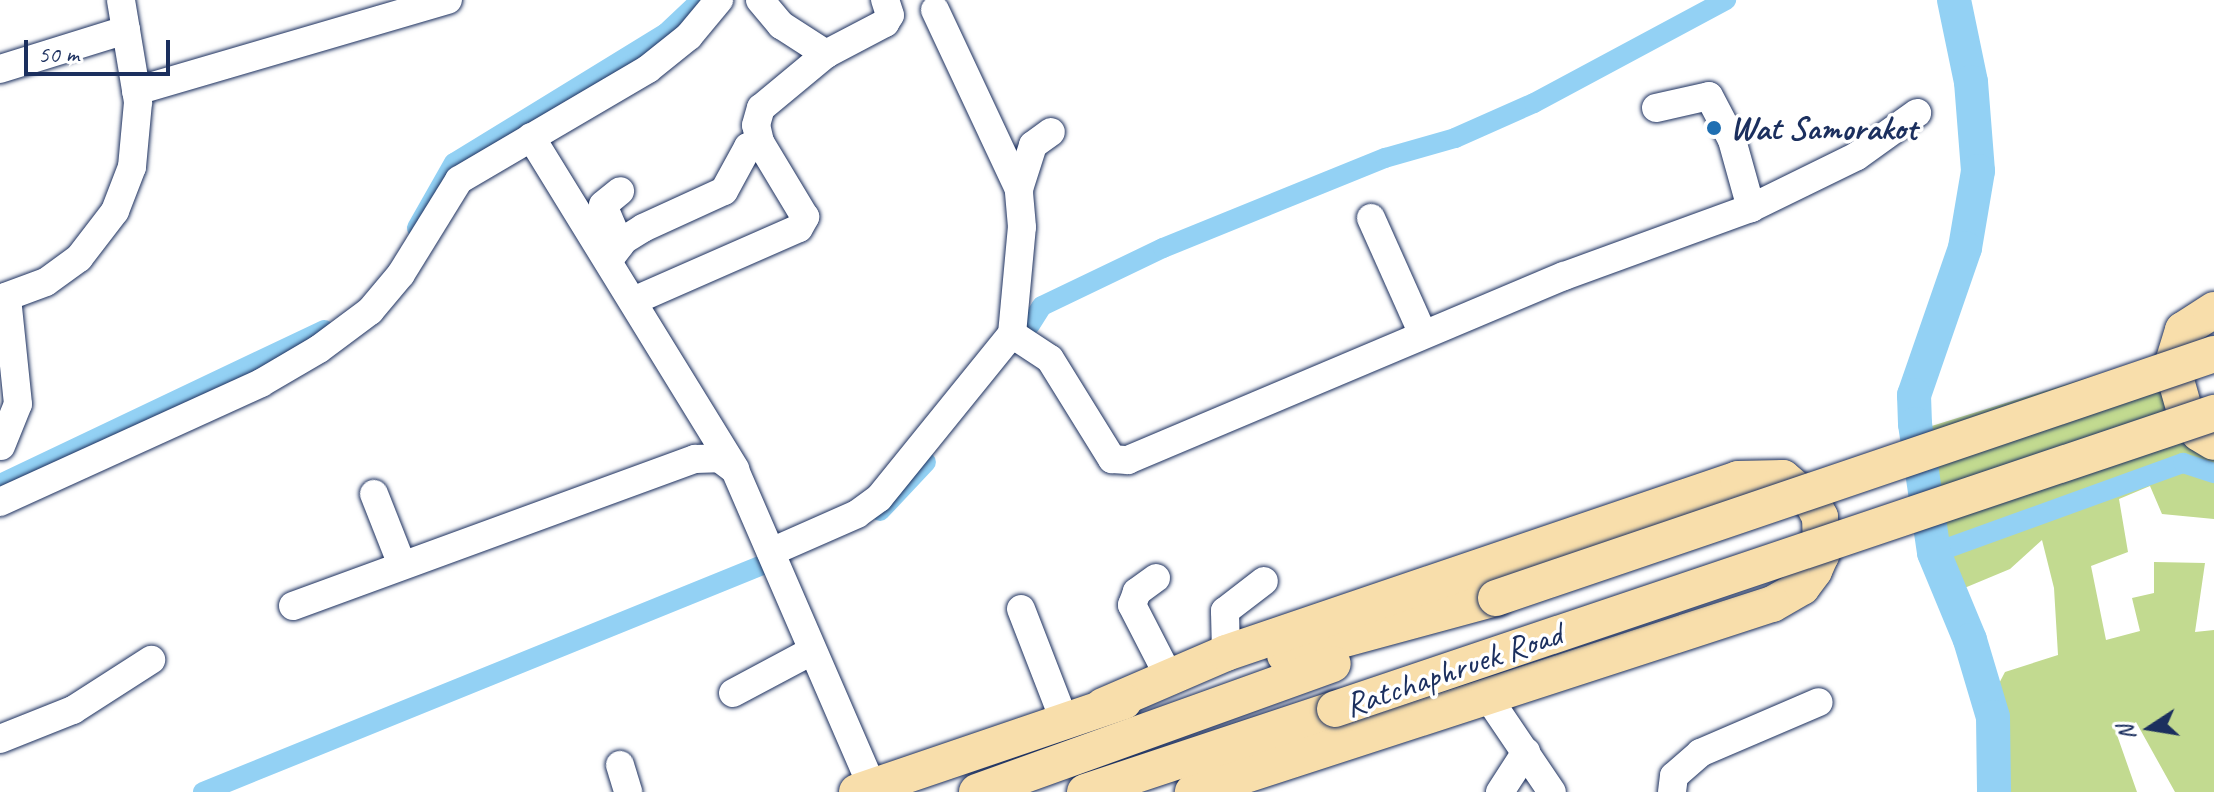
<!DOCTYPE html>
<style>
body{margin:0}
#map{position:relative;width:2214px;height:792px;overflow:hidden;background:#fff;font-family:Caveat,sans-serif}
div>[style]{position:absolute}
.green>*{inset:0;background:#c2da90}
.canal>*{height:20px;margin:-10px;padding:0 10px;transform-origin:10px;border-radius:10px;background:#93d1f4}
.river>*{height:34px;margin:-17px;padding:0 17px;transform-origin:17px;border-radius:17px;background:#93d1f4}
.roads{filter:drop-shadow(0 0 2px #1b2f5e) drop-shadow(0 0 2px #1b2f5e)}
.minor>*{height:28px;margin:-14px;padding:0 14px;transform-origin:14px;border-radius:14px;background:#fff}
.major>*{height:36px;margin:-18px;padding:0 18px;transform-origin:18px;border-radius:18px;background:#f8deab}
.bridges{filter:drop-shadow(0 0 2px #1b2f5e) drop-shadow(0 0 2px #1b2f5e)}
.major-bridge>*{height:36px;margin:-18px;padding:0 18px;transform-origin:18px;border-radius:18px;background:#f8deab}
.dots>*{width:22px;height:22px;translate:-50% -50%;box-sizing:border-box;border:4px solid #fff;border-radius:50%}
span{translate:-50% -50%;white-space:nowrap;text-align:center;line-height:1.15;-webkit-text-stroke:7px #fff;paint-order:stroke}
.poi-label{font-size:34px;color:#1b2f5e;font-weight:700}
.left{translate:0 -50%;text-align:left}
.street-label{font-size:34px;color:#1b2f5e}
.north{position:absolute;left:2110px;top:688px;width:80px;height:80px;-webkit-text-stroke:6px #fff;paint-order:stroke;rotate:258deg;font-size:22px;font-weight:700;line-height:32px;text-align:center;color:#1b2f5e}
.north::after{content:'';display:block;margin:auto;width:28px;height:36px;background:#1b2f5e;clip-path:polygon(50% 0,100% 100%,50% 72%,0 100%)}
.scale{position:absolute;left:24px;top:40px;width:146px;height:36px;box-sizing:border-box;border:4px solid #1b2f5e;border-top:0;padding-left:10px;font-size:24px;line-height:28px;white-space:nowrap;color:#1b2f5e;-webkit-text-stroke:6px #fff;paint-order:stroke}
</style>
<div id="map">
<div class="green">
<div style="clip-path:polygon(2161px 355px,2214px 455px,2214px 519px,2162px 514px,2150px 486px,2119px 499px,2128px 552px,2091px 566px,2106px 640px,2140px 631px,2132px 598px,2154px 593px,2154px 562px,2205px 563px,2195px 632px,2214px 630px,2214px 792px,2175px 792px,2136px 722px,2117px 735px,2137px 792px,2002px 792px,1994px 693px,2005px 672px,2058px 655px,2054px 588px,2042px 540px,2010px 569px,1962px 589px,1947px 559px,1922px 429px)"></div>
</div>
<div class="canal">
<div style="left:417px;top:228px;width:75px;rotate:-60.4deg"></div>
<div style="left:454px;top:163px;width:249px;rotate:-31.5deg"></div>
<div style="left:666px;top:33px;width:48px;rotate:-43.3deg"></div>
<div style="left:1030px;top:325px;width:22px;rotate:-58deg"></div>
<div style="left:1042px;top:306px;width:134px;rotate:-25.6deg"></div>
<div style="left:1163px;top:248px;width:240px;rotate:-22.1deg"></div>
<div style="left:1385px;top:158px;width:73px;rotate:-15.9deg"></div>
<div style="left:1455px;top:138px;width:86px;rotate:-23.9deg"></div>
<div style="left:1534px;top:103px;width:218px;rotate:-28.2deg"></div>
<div style="left:0;top:484px;width:359px;rotate:-25.4deg"></div>
<div style="left:880px;top:511px;width:67px;rotate:-46.8deg"></div>
<div style="left:1934px;top:553px;width:265px;rotate:-19.9deg"></div>
<div style="left:2183px;top:463px;width:33px;rotate:18deg"></div>
<div style="left:203px;top:792px;width:601px;rotate:-22.08deg"></div>
</div>
<div class="river">
<div style="left:1954px;top:0;width:84px;rotate:78.3deg"></div>
<div style="left:1971px;top:82px;width:89px;rotate:85.5deg"></div>
<div style="left:1978px;top:171px;width:78px;rotate:99.6deg"></div>
<div style="left:1965px;top:248px;width:156px;rotate:109.1deg"></div>
<div style="left:1914px;top:395px;width:29px;rotate:88deg"></div>
<div style="left:1915px;top:424px;width:130px;rotate:81.6deg"></div>
<div style="left:1934px;top:553px;width:94px;rotate:67.5deg"></div>
<div style="left:1970px;top:640px;width:80px;rotate:73.4deg"></div>
<div style="left:1993px;top:717px;width:75px;rotate:89.2deg"></div>
</div>
<div class="roads">
<div class="minor">
<div style="left:760px;top:0;width:33px;rotate:50deg"></div>
<div style="left:781px;top:25px;width:54px;rotate:32.8deg"></div>
<div style="left:935px;top:10px;width:198px;rotate:64.9deg"></div>
<div style="left:0;top:69px;width:132px;rotate:-17.2deg"></div>
<div style="left:136px;top:91px;width:325px;rotate:-16.3deg"></div>
<div style="left:1656px;top:108px;width:54px;rotate:-12.8deg"></div>
<div style="left:1709px;top:96px;width:50px;rotate:62.4deg"></div>
<div style="left:1732px;top:140px;width:71px;rotate:74.4deg"></div>
<div style="left:531px;top:137px;width:390px;rotate:58.4deg"></div>
<div style="left:1371px;top:218px;width:127px;rotate:65.9deg"></div>
<div style="left:620px;top:245px;width:43px;rotate:-113deg"></div>
<div style="left:603px;top:205px;width:22px;rotate:-39deg"></div>
<div style="left:608px;top:261px;width:26px;rotate:-53deg"></div>
<div style="left:624px;top:240px;width:22px;rotate:-32deg"></div>
<div style="left:643px;top:228px;width:89px;rotate:-24.6deg"></div>
<div style="left:724px;top:191px;width:50px;rotate:-61.4deg"></div>
<div style="left:748px;top:147px;width:13px;rotate:-23deg"></div>
<div style="left:0;top:299px;width:49px;rotate:-20.3deg"></div>
<div style="left:46px;top:282px;width:41px;rotate:-36deg"></div>
<div style="left:79px;top:258px;width:59px;rotate:-52.5deg"></div>
<div style="left:115px;top:211px;width:47px;rotate:-68.9deg"></div>
<div style="left:132px;top:167px;width:65px;rotate:-84.7deg"></div>
<div style="left:138px;top:102px;width:103px;rotate:-99.5deg"></div>
<div style="left:633px;top:301px;width:181px;rotate:-23.7deg"></div>
<div style="left:799px;top:228px;width:13px;rotate:-61deg"></div>
<div style="left:805px;top:217px;width:87px;rotate:-121deg"></div>
<div style="left:760px;top:142px;width:17px;rotate:-103deg"></div>
<div style="left:756px;top:125px;width:18px;rotate:-74deg"></div>
<div style="left:761px;top:108px;width:85px;rotate:-39.7deg"></div>
<div style="left:826px;top:54px;width:67px;rotate:-27.7deg"></div>
<div style="left:885px;top:23px;width:9px;rotate:-58deg"></div>
<div style="left:890px;top:15px;width:16px;rotate:-108deg"></div>
<div style="left:1012px;top:334px;width:107px;rotate:-84.7deg"></div>
<div style="left:1022px;top:227px;width:38px;rotate:-95deg"></div>
<div style="left:1019px;top:189px;width:46px;rotate:-72.3deg"></div>
<div style="left:1033px;top:145px;width:22px;rotate:-36deg"></div>
<div style="left:1px;top:446px;width:45px;rotate:-68deg"></div>
<div style="left:18px;top:404px;width:108px;rotate:-95.9deg"></div>
<div style="left:374px;top:494px;width:76px;rotate:68.5deg"></div>
<div style="left:0;top:502px;width:287px;rotate:-24.5deg"></div>
<div style="left:261px;top:383px;width:67px;rotate:-30.4deg"></div>
<div style="left:319px;top:349px;width:64px;rotate:-36.7deg"></div>
<div style="left:370px;top:311px;width:48px;rotate:-50deg"></div>
<div style="left:401px;top:274px;width:110px;rotate:-58.3deg"></div>
<div style="left:459px;top:180px;width:219px;rotate:-30.4deg"></div>
<div style="left:648px;top:69px;width:53px;rotate:-38.8deg"></div>
<div style="left:689px;top:36px;width:47px;rotate:-50.2deg"></div>
<div style="left:771px;top:552px;width:94px;rotate:-23.8deg"></div>
<div style="left:857px;top:514px;width:27px;rotate:-36deg"></div>
<div style="left:879px;top:498px;width:211px;rotate:-51deg"></div>
<div style="left:1012px;top:334px;width:45px;rotate:33.3deg"></div>
<div style="left:1050px;top:359px;width:118px;rotate:58.2deg"></div>
<div style="left:1112px;top:459px;width:16px;rotate:4deg"></div>
<div style="left:1128px;top:460px;width:473px;rotate:-22.9deg"></div>
<div style="left:1564px;top:276px;width:199px;rotate:-20deg"></div>
<div style="left:1751px;top:208px;width:118px;rotate:-26.1deg"></div>
<div style="left:1857px;top:156px;width:74px;rotate:-35.6deg"></div>
<div style="left:1156px;top:578px;width:24px;rotate:144deg"></div>
<div style="left:1137px;top:592px;width:14px;rotate:111deg"></div>
<div style="left:1132px;top:605px;width:79px;rotate:62.8deg"></div>
<div style="left:293px;top:606px;width:428px;rotate:-20.1deg"></div>
<div style="left:695px;top:459px;width:24px;rotate:-2deg"></div>
<div style="left:719px;top:458px;width:20px;rotate:37deg"></div>
<div style="left:735px;top:470px;width:345px;rotate:66.6deg"></div>
<div style="left:1021px;top:609px;width:119px;rotate:68.8deg"></div>
<div style="left:1226px;top:653px;width:42px;rotate:-91.4deg"></div>
<div style="left:1225px;top:611px;width:49px;rotate:-37.6deg"></div>
<div style="left:733px;top:693px;width:89px;rotate:-28deg"></div>
<div style="left:1489px;top:699px;width:112px;rotate:55.9deg"></div>
<div style="left:0;top:739px;width:79px;rotate:-21.7deg"></div>
<div style="left:73px;top:710px;width:93px;rotate:-32.7deg"></div>
<div style="left:620px;top:765px;width:28px;rotate:73deg"></div>
<div style="left:1500px;top:792px;width:48px;rotate:-57deg"></div>
<div style="left:1672px;top:792px;width:16px;rotate:-83deg"></div>
<div style="left:1674px;top:776px;width:35px;rotate:-41deg"></div>
<div style="left:1700px;top:753px;width:129px;rotate:-23.2deg"></div>
</div>
<div class="major">
<div style="left:2214px;top:310px;width:37px;rotate:147deg"></div>
<div style="left:2183px;top:330px;width:38px;rotate:107deg"></div>
<div style="left:2172px;top:366px;width:48px;rotate:74.2deg"></div>
<div style="left:2185px;top:412px;width:25px;rotate:56deg"></div>
<div style="left:2199px;top:433px;width:17px;rotate:31deg"></div>
<div style="left:1285px;top:655px;width:219px;rotate:-15.1deg"></div>
<div style="left:1103px;top:706px;width:134px;rotate:-23.3deg"></div>
<div style="left:1226px;top:653px;width:541px;rotate:-18.77deg"></div>
<div style="left:1738px;top:479px;width:45px;rotate:-1.3deg"></div>
<div style="left:1783px;top:478px;width:38px;rotate:40deg"></div>
<div style="left:1812px;top:502px;width:17px;rotate:62deg"></div>
<div style="left:1820px;top:517px;width:38px;rotate:88deg"></div>
<div style="left:1821px;top:555px;width:17px;rotate:114deg"></div>
<div style="left:1814px;top:571px;width:20px;rotate:127deg"></div>
<div style="left:1802px;top:587px;width:34px;rotate:150deg"></div>
<div style="left:1772px;top:604px;width:609px;rotate:162.01deg"></div>
<div style="left:857px;top:792px;width:282px;rotate:-18.8deg"></div>
<div style="left:977px;top:792px;width:378px;rotate:-19.8deg"></div>
<div style="left:1085px;top:792px;width:263px;rotate:-18.4deg"></div>
</div>
</div>
<div class="bridges">
<div class="major-bridge">
<div style="left:1496px;top:598px;width:758px;rotate:-18.77deg"></div>
<div style="left:1335px;top:709px;width:928px;rotate:-18.61deg"></div>
</div>
</div>
<div class="dots">
<div style="left:1714px;top:128px;background:#1f6fb2"></div>
</div>
<div class="poi-label">
<span class="left" style="left:1730px;top:128px">Wat Samorakot</span>
</div>
<div class="street-label">
<span style="left:1453px;top:669px;rotate:-19deg">Ratchaphruek Road</span>
</div>
<div class="north">N</div>
<div class="scale">50 m</div>
</div>
